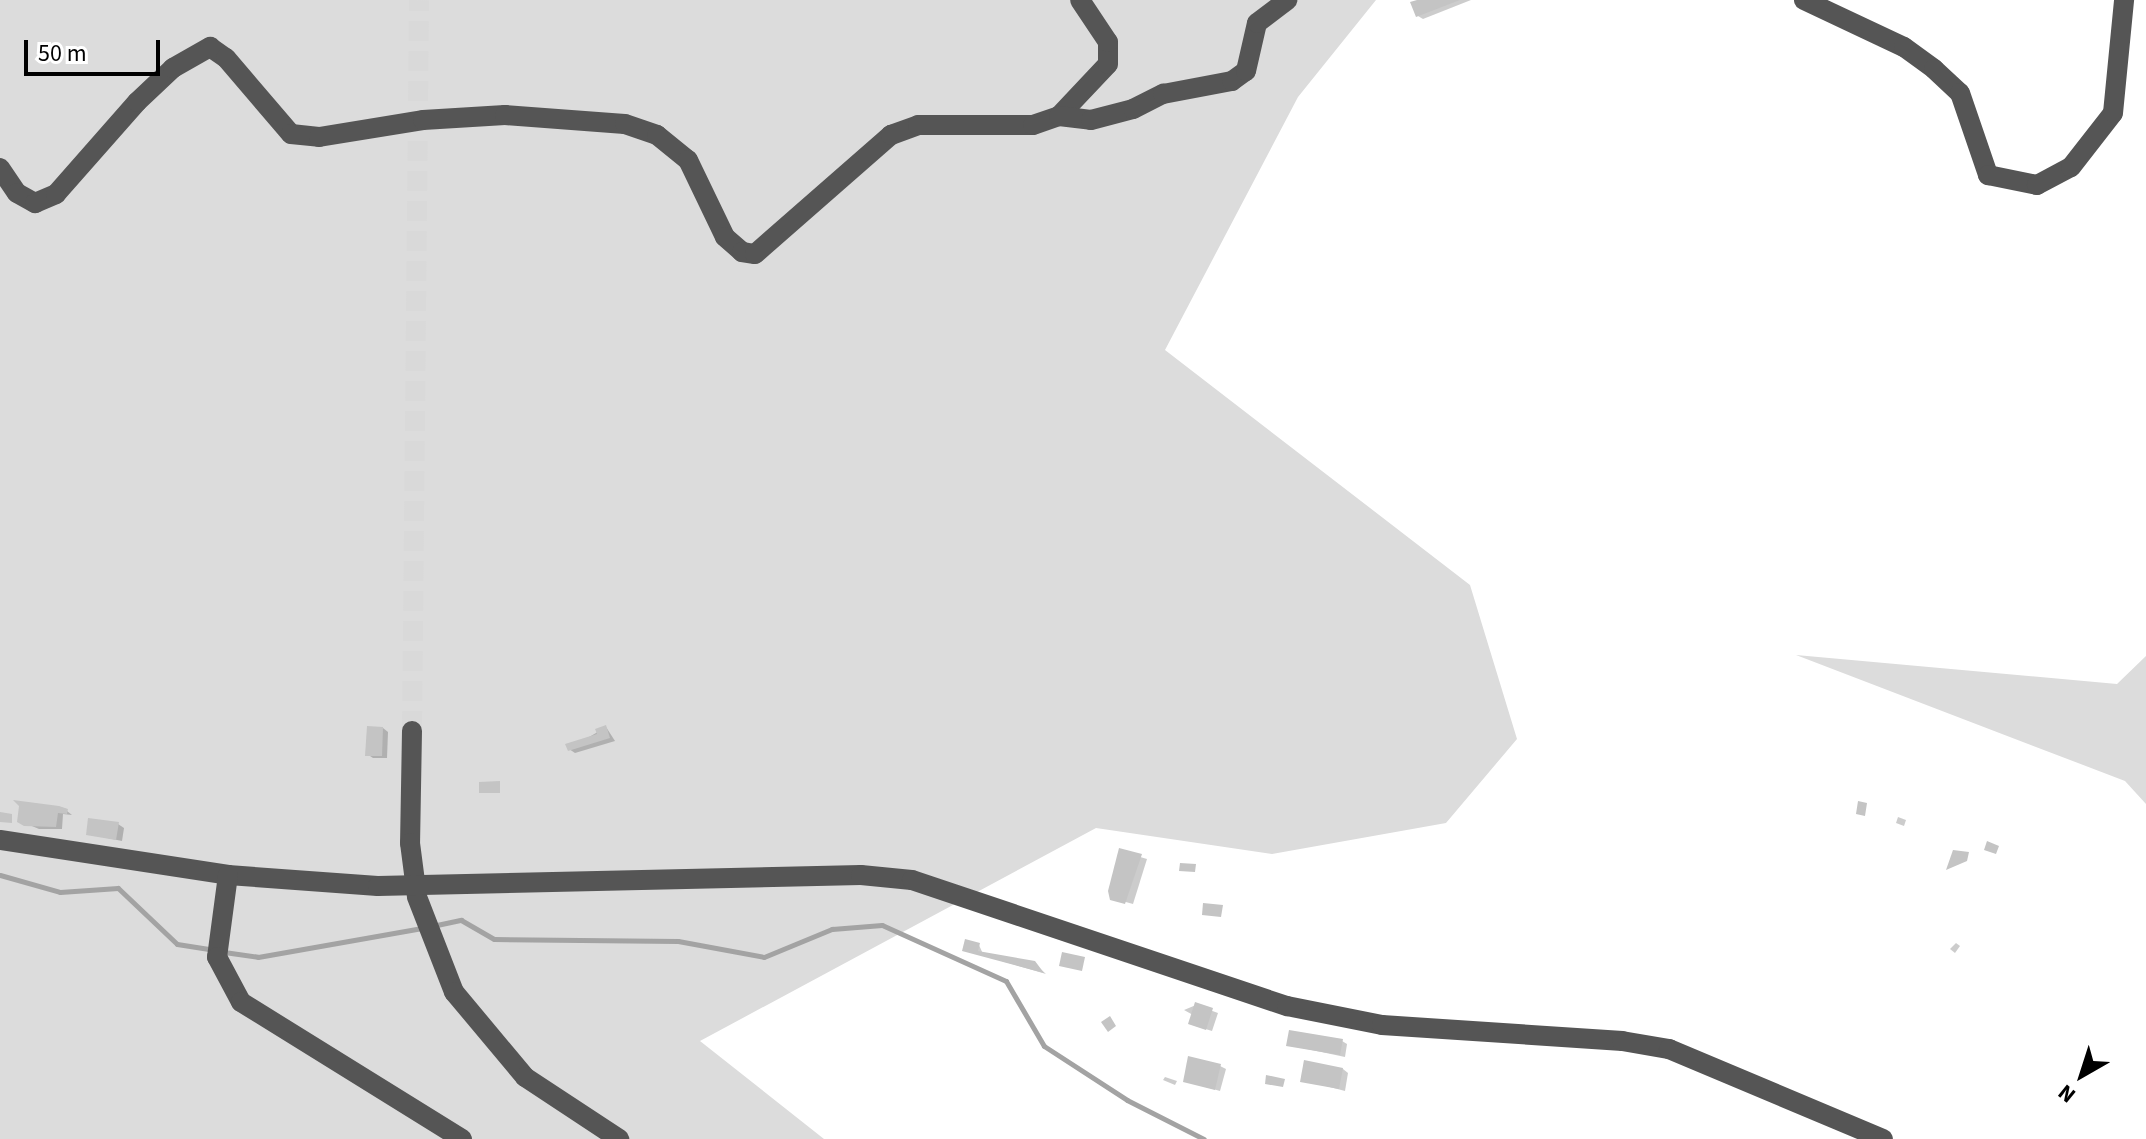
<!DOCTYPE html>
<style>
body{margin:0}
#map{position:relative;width:2146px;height:1139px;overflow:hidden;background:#fff;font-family:"Source Sans 3",sans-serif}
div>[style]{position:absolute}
.green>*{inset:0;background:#dcdcdc}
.shadow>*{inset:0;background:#0003}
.stream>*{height:5px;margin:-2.5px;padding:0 2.5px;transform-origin:2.5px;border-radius:2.5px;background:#a3a3a3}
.building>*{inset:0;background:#c4c4c4}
.minor-tunnel>*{height:20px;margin-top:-10px;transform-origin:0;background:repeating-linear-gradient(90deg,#d9d9d9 0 20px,transparent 0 30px)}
.minor>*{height:20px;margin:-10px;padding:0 10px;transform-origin:10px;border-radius:10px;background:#555}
span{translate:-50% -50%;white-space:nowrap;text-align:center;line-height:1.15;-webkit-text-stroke:6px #fff;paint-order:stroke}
.north{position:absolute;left:2042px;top:1035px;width:80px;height:80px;-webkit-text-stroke:6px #fff;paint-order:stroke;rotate:219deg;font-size:22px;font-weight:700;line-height:32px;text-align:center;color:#000}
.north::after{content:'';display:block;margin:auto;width:28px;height:36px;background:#000;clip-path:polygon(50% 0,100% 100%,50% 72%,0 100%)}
.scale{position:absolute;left:24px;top:40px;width:136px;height:36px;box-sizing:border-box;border:4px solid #000;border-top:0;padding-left:10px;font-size:24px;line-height:28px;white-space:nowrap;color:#000;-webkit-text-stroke:6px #fff;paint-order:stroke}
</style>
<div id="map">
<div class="green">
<div style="clip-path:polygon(0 0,1376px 0,1298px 97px,1165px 350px,1470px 585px,1517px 739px,1446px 823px,1272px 854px,1096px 828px,700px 1041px,824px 1139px,0 1139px)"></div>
<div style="clip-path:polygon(1796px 655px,2117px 684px,2146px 656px,2146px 804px,2125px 781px)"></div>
</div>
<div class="shadow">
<div style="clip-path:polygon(1422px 0,1471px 0,1423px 19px,1418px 16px)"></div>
<div style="clip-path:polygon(606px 727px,615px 741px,575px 753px,569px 749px)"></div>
<div style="clip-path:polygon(383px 728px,388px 732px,387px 758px,373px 758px,367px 754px)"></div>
<div style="clip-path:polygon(67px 811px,72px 815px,63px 814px,62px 829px,39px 829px,20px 821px)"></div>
<div style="clip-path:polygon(1898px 817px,1906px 820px,1904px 826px,1896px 823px)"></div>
<div style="clip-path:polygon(118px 824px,124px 828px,122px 841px,88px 834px)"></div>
<div style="clip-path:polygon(1120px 851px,1147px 859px,1133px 904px,1115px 899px)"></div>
<div style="clip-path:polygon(1956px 943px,1960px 946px,1955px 953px,1950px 949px)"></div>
<div style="clip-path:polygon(979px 945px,983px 954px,1034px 963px,1046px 974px,964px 950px)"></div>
<div style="clip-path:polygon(1196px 1005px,1218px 1013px,1212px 1031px,1196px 1026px,1193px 1015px,1184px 1010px)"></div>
<div style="clip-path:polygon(1342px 1041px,1347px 1044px,1345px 1057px,1288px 1045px)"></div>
<div style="clip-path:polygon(1220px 1066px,1226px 1069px,1220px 1091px,1185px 1081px)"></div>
<div style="clip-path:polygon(1343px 1069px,1348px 1073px,1345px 1091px,1303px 1080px)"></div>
<div style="clip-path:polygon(1165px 1077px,1177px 1081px,1175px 1085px,1163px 1080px)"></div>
</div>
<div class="stream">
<div style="left:0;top:875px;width:62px;rotate:15.8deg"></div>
<div style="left:60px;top:892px;width:58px;rotate:-3.9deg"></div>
<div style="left:118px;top:888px;width:81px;rotate:43.5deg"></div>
<div style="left:177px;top:944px;width:37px;rotate:9deg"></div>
<div style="left:432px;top:926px;width:30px;rotate:-12deg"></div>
<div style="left:461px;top:920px;width:38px;rotate:30deg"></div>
<div style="left:494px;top:939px;width:184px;rotate:0.6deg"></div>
<div style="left:678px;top:941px;width:87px;rotate:10.5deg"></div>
<div style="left:764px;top:957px;width:74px;rotate:-22.4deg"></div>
<div style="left:832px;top:929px;width:50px;rotate:-4.6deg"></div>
<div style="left:882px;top:925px;width:136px;rotate:24.3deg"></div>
<div style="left:1006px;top:981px;width:75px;rotate:59.7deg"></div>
<div style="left:1044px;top:1046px;width:99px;rotate:33deg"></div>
<div style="left:1127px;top:1100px;width:86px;rotate:26.9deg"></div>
<div style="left:224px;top:952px;width:34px;rotate:8deg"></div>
<div style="left:258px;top:957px;width:168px;rotate:-10deg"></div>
</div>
<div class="building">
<div style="clip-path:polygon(1417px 0,1460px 0,1416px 17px,1410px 2px)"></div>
<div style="clip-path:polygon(606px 725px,610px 738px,568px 751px,565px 744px,597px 734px,595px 729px)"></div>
<div style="clip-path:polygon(367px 726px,383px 727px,382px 756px,365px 756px)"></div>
<div style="clip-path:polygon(500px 781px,500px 793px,479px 793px,479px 782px)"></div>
<div style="clip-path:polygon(13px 800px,59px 806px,68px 809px,67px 814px,58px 813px,56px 827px,24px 826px,17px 822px,19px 806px)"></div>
<div style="clip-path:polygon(1858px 801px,1867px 803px,1865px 816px,1856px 814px)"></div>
<div style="clip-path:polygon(0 812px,12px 814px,12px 823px,0 822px)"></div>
<div style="clip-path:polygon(88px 818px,119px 822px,116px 840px,86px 835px)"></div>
<div style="clip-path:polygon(1987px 841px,1999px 846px,1996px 854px,1984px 850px)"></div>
<div style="clip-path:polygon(1119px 848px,1142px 854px,1125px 904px,1110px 900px,1108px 891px)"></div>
<div style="clip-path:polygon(1953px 850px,1969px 852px,1967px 861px,1946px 870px)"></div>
<div style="clip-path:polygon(1180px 863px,1196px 864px,1195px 872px,1179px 871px)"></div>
<div style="clip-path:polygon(1203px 903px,1223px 905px,1221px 917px,1202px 915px)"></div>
<div style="clip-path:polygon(965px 939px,980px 943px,978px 951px,1035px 961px,1044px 973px,962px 951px)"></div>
<div style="clip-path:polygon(1062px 952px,1085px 957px,1082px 971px,1059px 966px)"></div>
<div style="clip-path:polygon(1195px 1002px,1213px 1008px,1206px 1030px,1188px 1024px)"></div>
<div style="clip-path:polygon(1110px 1016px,1116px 1026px,1108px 1032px,1101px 1022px)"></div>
<div style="clip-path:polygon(1289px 1030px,1343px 1039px,1340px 1055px,1286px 1046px)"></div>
<div style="clip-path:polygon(1188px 1056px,1221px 1064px,1215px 1090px,1183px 1082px)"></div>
<div style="clip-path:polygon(1304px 1060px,1343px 1068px,1339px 1089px,1300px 1082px)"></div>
<div style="clip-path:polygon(1266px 1075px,1285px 1079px,1283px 1087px,1265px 1084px)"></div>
</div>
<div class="minor-tunnel">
<div style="left:412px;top:731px;width:731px;rotate:-89.45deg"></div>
</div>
<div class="minor">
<div style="left:1804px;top:0;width:110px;rotate:25.2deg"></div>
<div style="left:1904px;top:47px;width:37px;rotate:36deg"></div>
<div style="left:1934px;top:69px;width:35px;rotate:43deg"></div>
<div style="left:1960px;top:93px;width:87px;rotate:71.1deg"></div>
<div style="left:1988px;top:175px;width:50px;rotate:11.5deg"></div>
<div style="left:2037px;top:185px;width:38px;rotate:-28deg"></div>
<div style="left:2071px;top:167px;width:68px;rotate:-52.1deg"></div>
<div style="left:2113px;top:113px;width:114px;rotate:-84.4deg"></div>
<div style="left:1059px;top:116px;width:71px;rotate:-46.7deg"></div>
<div style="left:1108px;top:64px;width:22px;rotate:-90deg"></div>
<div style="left:1108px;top:42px;width:50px;rotate:-123.7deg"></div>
<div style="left:0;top:168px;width:30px;rotate:56deg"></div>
<div style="left:17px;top:193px;width:21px;rotate:29deg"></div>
<div style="left:35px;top:203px;width:23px;rotate:-23deg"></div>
<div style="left:56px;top:194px;width:123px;rotate:-48.6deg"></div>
<div style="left:137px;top:102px;width:50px;rotate:-43.4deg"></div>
<div style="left:173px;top:68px;width:43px;rotate:-29.6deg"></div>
<div style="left:210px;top:47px;width:19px;rotate:35deg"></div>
<div style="left:226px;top:58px;width:100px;rotate:49.5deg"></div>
<div style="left:291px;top:134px;width:28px;rotate:6deg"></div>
<div style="left:319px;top:137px;width:105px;rotate:-9.3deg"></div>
<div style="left:423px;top:120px;width:82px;rotate:-3.5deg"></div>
<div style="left:505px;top:115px;width:120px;rotate:4.3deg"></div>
<div style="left:625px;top:124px;width:34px;rotate:19deg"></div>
<div style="left:657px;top:135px;width:40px;rotate:39deg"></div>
<div style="left:688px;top:160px;width:85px;rotate:64.3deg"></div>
<div style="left:725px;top:237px;width:23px;rotate:41deg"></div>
<div style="left:742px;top:252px;width:13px;rotate:9deg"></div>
<div style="left:755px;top:254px;width:181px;rotate:-41.2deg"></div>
<div style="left:891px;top:135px;width:29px;rotate:-20deg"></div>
<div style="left:918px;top:125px;width:115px"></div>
<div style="left:1033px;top:125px;width:28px;rotate:-19deg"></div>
<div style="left:1059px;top:116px;width:32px;rotate:7deg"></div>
<div style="left:1091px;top:120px;width:43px;rotate:-14.7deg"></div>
<div style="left:1133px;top:109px;width:34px;rotate:-27deg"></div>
<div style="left:1163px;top:94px;width:70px;rotate:-10.7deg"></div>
<div style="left:1232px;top:81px;width:17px;rotate:-36deg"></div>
<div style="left:1246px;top:71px;width:49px;rotate:-77.1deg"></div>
<div style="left:1257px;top:23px;width:38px;rotate:-37deg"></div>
<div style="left:412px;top:731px;width:112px;rotate:91deg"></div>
<div style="left:410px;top:843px;width:54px;rotate:82.6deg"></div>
<div style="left:417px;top:897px;width:102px;rotate:68.7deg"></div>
<div style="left:454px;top:992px;width:111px;rotate:50.1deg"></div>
<div style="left:525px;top:1077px;width:113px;rotate:33.4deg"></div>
<div style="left:0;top:840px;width:231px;rotate:8.7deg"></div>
<div style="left:228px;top:875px;width:150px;rotate:4.2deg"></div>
<div style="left:378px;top:886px;width:483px;rotate:-1.3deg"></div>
<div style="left:861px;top:875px;width:51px;rotate:5.6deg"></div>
<div style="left:912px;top:880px;width:396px;rotate:18.6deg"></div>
<div style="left:1287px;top:1006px;width:97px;rotate:11.3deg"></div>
<div style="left:1382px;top:1025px;width:241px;rotate:3.8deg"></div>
<div style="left:1622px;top:1041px;width:48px;rotate:9.7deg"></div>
<div style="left:1669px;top:1049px;width:232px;rotate:22.8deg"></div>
<div style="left:228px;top:875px;width:83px;rotate:97.6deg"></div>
<div style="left:217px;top:957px;width:51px;rotate:61.9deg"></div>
<div style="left:241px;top:1002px;width:260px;rotate:31.8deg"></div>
</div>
<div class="north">N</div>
<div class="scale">50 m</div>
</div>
